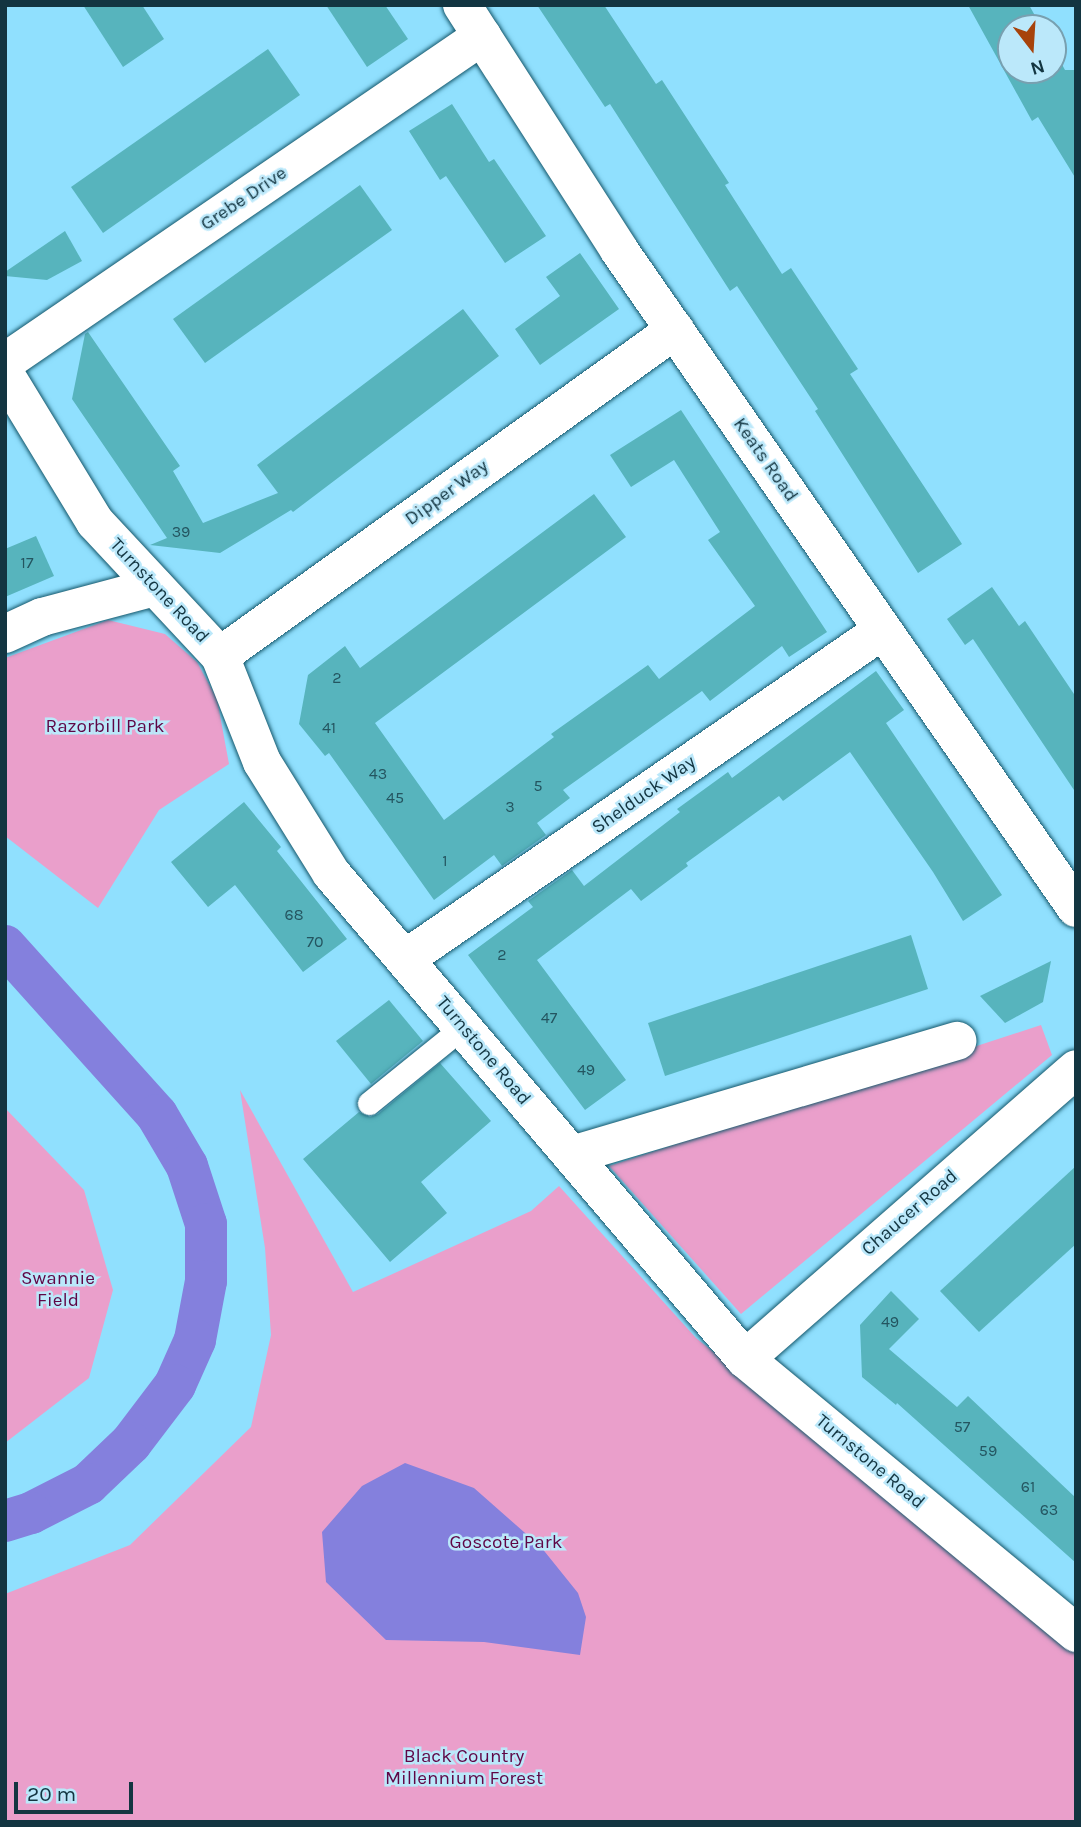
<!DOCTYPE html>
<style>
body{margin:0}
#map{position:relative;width:1081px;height:1827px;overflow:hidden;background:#90e0fe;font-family:Karla,sans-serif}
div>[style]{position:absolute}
.green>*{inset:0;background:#ea9fcb}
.water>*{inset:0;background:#8480dd}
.canal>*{height:42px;margin:-21px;padding:0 21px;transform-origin:21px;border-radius:21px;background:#8480dd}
.building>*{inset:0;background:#57b4bd}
.roads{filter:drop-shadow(0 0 2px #15576b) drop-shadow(0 0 2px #15576b)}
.service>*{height:23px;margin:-11.5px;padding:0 11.5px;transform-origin:11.5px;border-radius:11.5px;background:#fff}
.minor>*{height:38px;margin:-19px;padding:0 19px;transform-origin:19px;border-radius:19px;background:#fff}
span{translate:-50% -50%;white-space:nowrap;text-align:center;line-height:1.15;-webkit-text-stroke:5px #bbe8fa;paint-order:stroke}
.number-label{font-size:16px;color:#245560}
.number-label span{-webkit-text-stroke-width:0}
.street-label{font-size:19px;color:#133541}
.park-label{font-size:19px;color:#5f0646}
.frame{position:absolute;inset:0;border:7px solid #133541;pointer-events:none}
.north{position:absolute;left:997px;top:14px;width:70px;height:70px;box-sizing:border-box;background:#bbe8fa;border:2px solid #78a0b0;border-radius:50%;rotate:163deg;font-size:19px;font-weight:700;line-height:28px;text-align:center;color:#133541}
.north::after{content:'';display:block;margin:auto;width:24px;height:32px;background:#a7430b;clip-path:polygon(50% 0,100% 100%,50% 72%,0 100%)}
.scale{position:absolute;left:14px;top:1782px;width:119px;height:32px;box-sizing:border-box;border:4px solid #133541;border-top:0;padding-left:9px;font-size:21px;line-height:24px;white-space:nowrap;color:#133541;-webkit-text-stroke:5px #bbe8fa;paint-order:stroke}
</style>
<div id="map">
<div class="green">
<div style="clip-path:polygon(108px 620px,165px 634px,197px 662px,217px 699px,229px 764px,159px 810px,98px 908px,5px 836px,5px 658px)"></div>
<div style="clip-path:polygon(1041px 1025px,1052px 1055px,741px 1314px,609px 1166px)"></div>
<div style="clip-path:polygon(240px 1090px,353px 1292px,531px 1211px,559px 1186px,696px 1338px,1076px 1640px,1076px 1822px,5px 1822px,5px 1594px,130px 1545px,251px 1427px,271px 1335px,265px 1248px)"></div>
<div style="clip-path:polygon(5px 1108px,84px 1190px,113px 1290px,89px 1378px,5px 1443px)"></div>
</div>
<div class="water">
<div style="clip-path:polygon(405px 1463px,474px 1488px,541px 1547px,578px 1593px,586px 1617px,580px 1655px,484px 1642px,386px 1640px,326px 1582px,322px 1532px,362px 1486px)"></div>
</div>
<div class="canal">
<div style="left:5px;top:946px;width:227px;rotate:48deg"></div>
<div style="left:157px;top:1115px;width:59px;rotate:59.5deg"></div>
<div style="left:187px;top:1166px;width:61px;rotate:71.9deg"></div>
<div style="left:206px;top:1224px;width:57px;rotate:90deg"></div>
<div style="left:206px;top:1281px;width:60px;rotate:100.6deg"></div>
<div style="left:195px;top:1340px;width:49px;rotate:114deg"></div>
<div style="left:175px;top:1385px;width:73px;rotate:127.2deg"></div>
<div style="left:131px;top:1443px;width:59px;rotate:136.4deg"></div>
<div style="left:88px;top:1484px;width:64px;rotate:153deg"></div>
<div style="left:31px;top:1513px;width:27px;rotate:163deg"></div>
</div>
<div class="building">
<div style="clip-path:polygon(83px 5px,142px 5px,164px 39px,123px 67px)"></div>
<div style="clip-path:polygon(326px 5px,385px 5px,408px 39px,367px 67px)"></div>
<div style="clip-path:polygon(537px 5px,604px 5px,656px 84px,662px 80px,729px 183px,725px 185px,782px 274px,791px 268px,858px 369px,850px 374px,962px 544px,918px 573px,815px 411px,818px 409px,737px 286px,730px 291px,610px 104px,605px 107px)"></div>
<div style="clip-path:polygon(968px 5px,1029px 5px,1042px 28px,1011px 28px,1011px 70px,1053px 70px,1053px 48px,1065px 70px,1076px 70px,1076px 179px,1038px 117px,1032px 121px)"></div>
<div style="clip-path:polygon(268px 49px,300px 95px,103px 233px,71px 187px)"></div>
<div style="clip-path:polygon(452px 104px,489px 162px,494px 159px,546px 236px,505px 263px,446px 176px,440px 180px,409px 131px)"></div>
<div style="clip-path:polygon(360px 185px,392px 230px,205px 363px,173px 319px)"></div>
<div style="clip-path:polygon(65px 231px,82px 261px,47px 280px,5px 276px,5px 272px)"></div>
<div style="clip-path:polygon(580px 253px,619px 309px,540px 365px,515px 329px,560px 296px,546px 277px)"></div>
<div style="clip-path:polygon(463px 309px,499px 356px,293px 512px,291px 510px,220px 553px,150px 545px,167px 538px,72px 399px,85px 334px,88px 332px,180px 466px,173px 471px,203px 523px,278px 493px,257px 465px)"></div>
<div style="clip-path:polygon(681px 410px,827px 632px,789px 657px,782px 646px,710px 701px,702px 691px,563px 790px,570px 798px,537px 823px,546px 835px,502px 866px,494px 855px,434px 900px,329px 753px,325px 756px,299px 724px,308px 675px,345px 646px,360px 668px,594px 494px,626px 537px,375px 723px,444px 820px,554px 737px,551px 734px,648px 665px,659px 679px,755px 606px,708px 540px,720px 532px,674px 460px,631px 487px,610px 455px)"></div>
<div style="clip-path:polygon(36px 536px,54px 576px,5px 597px,5px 549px)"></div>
<div style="clip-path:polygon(992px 587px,1019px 626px,1025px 621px,1076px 697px,1076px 793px,973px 639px,965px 645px,947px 619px)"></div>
<div style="clip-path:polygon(876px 671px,904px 710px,886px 723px,1002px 895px,963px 921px,933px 872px,850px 752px,783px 801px,779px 796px,686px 863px,688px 866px,641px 901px,631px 889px,537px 960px,626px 1080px,585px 1110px,468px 955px,533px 907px,528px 901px,572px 870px,584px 886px,680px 812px,677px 809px,728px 772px,732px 778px)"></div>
<div style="clip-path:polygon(244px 802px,281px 847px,277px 851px,347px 939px,303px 972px,235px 885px,208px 907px,171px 862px)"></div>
<div style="clip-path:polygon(911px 935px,928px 989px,665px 1076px,648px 1023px)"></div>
<div style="clip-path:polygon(1051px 961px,1043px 1002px,1005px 1023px,980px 996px)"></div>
<div style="clip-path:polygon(389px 1000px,423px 1041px,371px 1084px,336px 1041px)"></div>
<div style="clip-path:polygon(440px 1063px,491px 1121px,421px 1182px,447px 1213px,390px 1262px,303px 1159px,359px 1112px,370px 1117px,378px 1114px)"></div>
<div style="clip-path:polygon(1076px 1166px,1076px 1244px,979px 1332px,940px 1291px)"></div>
<div style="clip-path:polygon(891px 1291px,919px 1319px,889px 1349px,957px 1407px,968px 1396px,1076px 1498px,1076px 1563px,897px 1403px,896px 1405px,862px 1377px,860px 1325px)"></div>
</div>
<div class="roads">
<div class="service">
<div style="left:369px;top:1103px;width:121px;rotate:-39deg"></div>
</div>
<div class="minor">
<div style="left:462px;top:5px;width:291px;rotate:57.3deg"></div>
<div style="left:619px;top:250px;width:801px;rotate:55.22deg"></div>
<div style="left:5px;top:362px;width:578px;rotate:-34.35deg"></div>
<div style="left:5px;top:374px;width:173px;rotate:58.7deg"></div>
<div style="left:95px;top:522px;width:183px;rotate:47deg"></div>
<div style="left:220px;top:656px;width:114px;rotate:68.4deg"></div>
<div style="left:262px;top:762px;width:131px;rotate:58.1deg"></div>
<div style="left:331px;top:873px;width:638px;rotate:49.57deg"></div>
<div style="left:745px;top:1359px;width:430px;rotate:39.6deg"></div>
<div style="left:5px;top:634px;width:41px;rotate:-24.7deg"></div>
<div style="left:42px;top:617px;width:117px;rotate:-14.9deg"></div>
<div style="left:220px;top:656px;width:560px;rotate:-35.62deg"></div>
<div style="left:405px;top:959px;width:580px;rotate:-34.54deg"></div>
<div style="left:572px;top:1155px;width:402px;rotate:-16.5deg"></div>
<div style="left:745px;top:1359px;width:440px;rotate:-41.2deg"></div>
</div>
</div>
<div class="number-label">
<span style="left:181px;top:532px">39</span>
<span style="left:27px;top:563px">17</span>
<span style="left:337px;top:678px">2</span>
<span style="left:329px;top:728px">41</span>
<span style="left:378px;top:774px">43</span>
<span style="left:538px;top:786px">5</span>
<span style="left:395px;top:798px">45</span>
<span style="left:510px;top:807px">3</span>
<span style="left:445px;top:861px">1</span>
<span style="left:294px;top:915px">68</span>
<span style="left:315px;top:942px">70</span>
<span style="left:502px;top:955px">2</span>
<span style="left:549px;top:1018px">47</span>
<span style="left:586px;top:1070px">49</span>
<span style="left:890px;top:1322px">49</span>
<span style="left:962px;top:1427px">57</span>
<span style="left:988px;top:1451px">59</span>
<span style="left:1028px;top:1487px">61</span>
<span style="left:1049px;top:1510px">63</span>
</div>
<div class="street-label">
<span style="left:244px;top:199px;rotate:-34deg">Grebe Drive</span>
<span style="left:765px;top:460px;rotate:55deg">Keats Road</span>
<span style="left:447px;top:493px;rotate:-36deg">Dipper Way</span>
<span style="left:159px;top:591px;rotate:47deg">Turnstone Road</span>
<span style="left:644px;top:795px;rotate:-35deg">Shelduck Way</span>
<span style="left:483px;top:1051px;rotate:50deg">Turnstone Road</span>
<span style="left:910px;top:1213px;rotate:-41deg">Chaucer Road</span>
<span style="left:870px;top:1462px;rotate:40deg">Turnstone Road</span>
</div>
<div class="park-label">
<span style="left:105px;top:727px">Razorbill Park</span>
<span style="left:58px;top:1290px">Swannie<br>Field</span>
<span style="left:506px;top:1543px">Goscote Park</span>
<span style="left:464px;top:1768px">Black Country<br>Millennium Forest</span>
</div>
<div class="frame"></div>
<div class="north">N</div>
<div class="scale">20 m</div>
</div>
